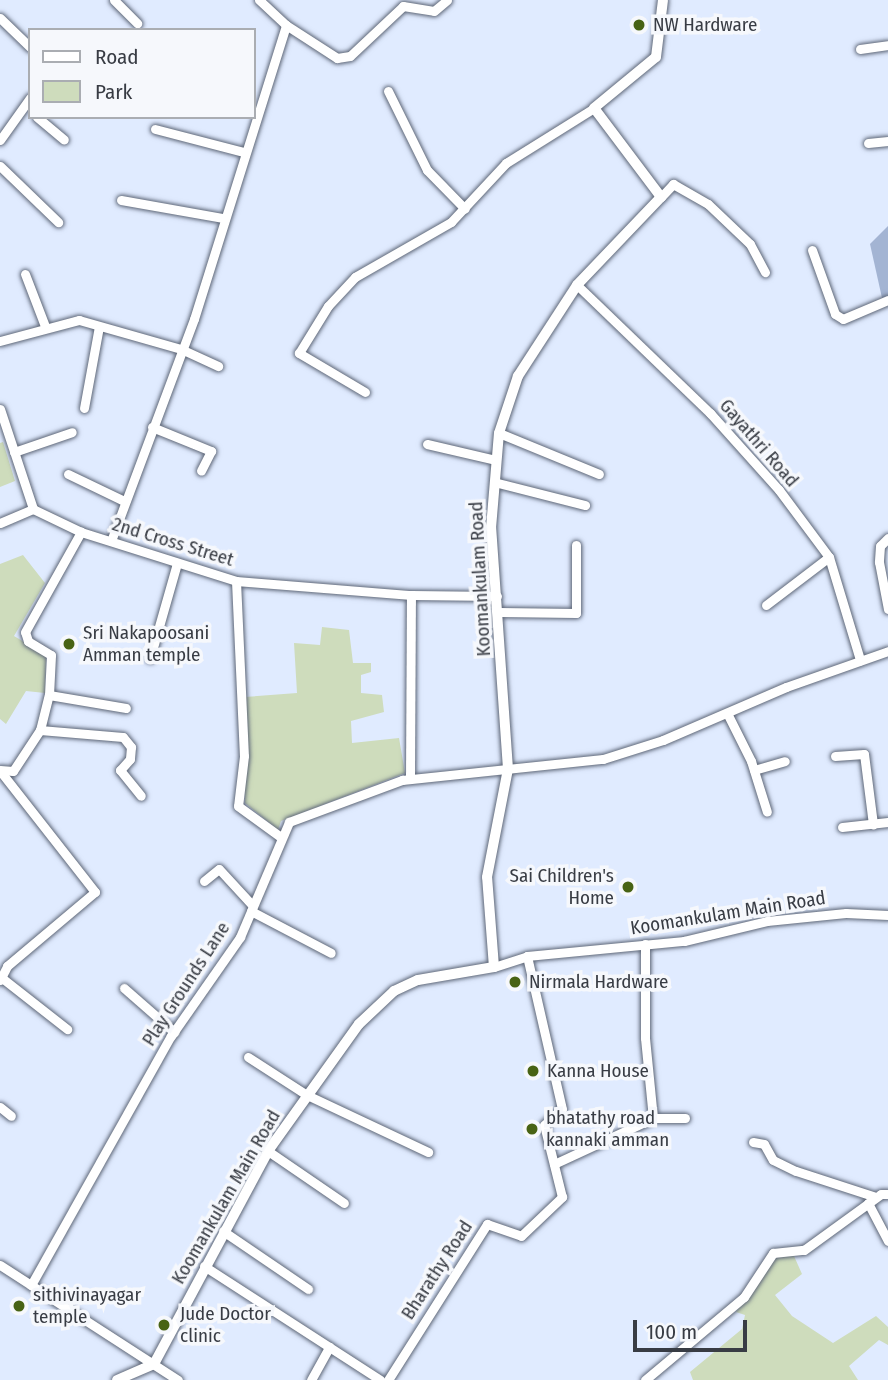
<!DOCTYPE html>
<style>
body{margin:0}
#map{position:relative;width:888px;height:1380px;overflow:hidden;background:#e0ebff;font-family:"Fira Sans Condensed",sans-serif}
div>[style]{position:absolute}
.green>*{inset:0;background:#cedcbc}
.water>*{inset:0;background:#a3b4d3}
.roads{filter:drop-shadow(0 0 2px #5e6778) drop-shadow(0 0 2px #5e6778)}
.minor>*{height:9px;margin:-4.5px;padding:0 4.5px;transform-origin:4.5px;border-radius:4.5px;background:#fff}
.tertiary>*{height:10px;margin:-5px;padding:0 5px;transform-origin:5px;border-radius:5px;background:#fff}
.dots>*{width:19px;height:19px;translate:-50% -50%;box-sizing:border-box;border:4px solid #f6f8fc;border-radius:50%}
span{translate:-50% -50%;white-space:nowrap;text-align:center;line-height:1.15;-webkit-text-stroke:7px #f6f8fc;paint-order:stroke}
.poi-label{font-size:19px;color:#383c44}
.left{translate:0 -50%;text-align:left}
.right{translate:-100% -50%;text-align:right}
.street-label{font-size:19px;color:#383c44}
.legend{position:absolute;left:28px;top:28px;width:228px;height:91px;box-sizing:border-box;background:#f6f8fc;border:2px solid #aaadb2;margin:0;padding:9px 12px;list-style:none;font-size:21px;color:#383c44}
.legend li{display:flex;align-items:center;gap:14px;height:35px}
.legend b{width:35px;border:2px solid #aaadb2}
.scale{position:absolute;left:633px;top:1320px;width:114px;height:32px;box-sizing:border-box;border:4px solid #383c44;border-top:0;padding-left:9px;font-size:21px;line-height:24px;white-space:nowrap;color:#383c44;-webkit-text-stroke:5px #f6f8fc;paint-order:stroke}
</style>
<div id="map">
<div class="green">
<div style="clip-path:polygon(3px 442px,15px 481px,0 487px,0 443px)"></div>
<div style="clip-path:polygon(23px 555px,45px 583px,14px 636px,46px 655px,45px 693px,26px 691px,6px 724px,0 719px,0 564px)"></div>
<div style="clip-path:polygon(322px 627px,349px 630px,353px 663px,371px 663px,371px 672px,361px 675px,361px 693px,382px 695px,384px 712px,351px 721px,352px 743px,399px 738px,405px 773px,281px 821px,278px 830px,245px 803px,245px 697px,297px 693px,294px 643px,320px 645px)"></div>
<div style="clip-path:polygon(775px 1256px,794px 1256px,802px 1274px,775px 1295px,792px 1316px,833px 1343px,876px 1316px,888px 1327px,888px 1345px,879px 1340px,849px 1366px,858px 1380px,693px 1380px,690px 1372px,742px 1329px,745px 1315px,736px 1312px)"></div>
</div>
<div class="water">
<div style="clip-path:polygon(888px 226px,888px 296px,882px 298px,870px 244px)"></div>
</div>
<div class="roads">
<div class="minor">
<div style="left:114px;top:0;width:33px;rotate:45deg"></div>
<div style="left:0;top:18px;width:42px;rotate:44deg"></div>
<div style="left:286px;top:25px;width:61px;rotate:32.9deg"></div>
<div style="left:337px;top:58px;width:13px;rotate:-9deg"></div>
<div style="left:350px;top:56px;width:73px;rotate:-43.3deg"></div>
<div style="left:403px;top:6px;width:31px;rotate:9deg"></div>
<div style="left:434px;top:11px;width:17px;rotate:-40deg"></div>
<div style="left:860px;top:49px;width:28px;rotate:-8deg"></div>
<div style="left:388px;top:91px;width:88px;rotate:63.7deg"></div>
<div style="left:427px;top:170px;width:54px;rotate:45.7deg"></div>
<div style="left:37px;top:117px;width:35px;rotate:40deg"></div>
<div style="left:155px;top:129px;width:91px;rotate:14.6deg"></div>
<div style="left:0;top:140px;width:52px;rotate:-54.5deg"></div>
<div style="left:868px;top:143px;width:20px;rotate:-6deg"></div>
<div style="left:0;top:166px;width:81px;rotate:44deg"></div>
<div style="left:661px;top:197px;width:18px;rotate:-47deg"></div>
<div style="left:673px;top:184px;width:40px;rotate:29.7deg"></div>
<div style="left:708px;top:204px;width:58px;rotate:43.6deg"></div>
<div style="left:750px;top:244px;width:32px;rotate:62deg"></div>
<div style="left:121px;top:200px;width:104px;rotate:10deg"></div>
<div style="left:812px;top:250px;width:68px;rotate:70.2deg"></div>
<div style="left:835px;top:314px;width:9px;rotate:32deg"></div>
<div style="left:843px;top:319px;width:49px;rotate:-22.9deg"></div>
<div style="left:25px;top:274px;width:56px;rotate:69deg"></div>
<div style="left:577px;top:285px;width:185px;rotate:43.9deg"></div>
<div style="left:710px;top:413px;width:103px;rotate:48.1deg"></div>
<div style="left:779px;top:490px;width:84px;rotate:53.3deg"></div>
<div style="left:829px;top:557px;width:108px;rotate:73.2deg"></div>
<div style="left:0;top:341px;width:82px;rotate:-14.9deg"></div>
<div style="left:79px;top:320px;width:106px;rotate:15.9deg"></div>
<div style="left:181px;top:349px;width:41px;rotate:24.7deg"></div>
<div style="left:365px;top:392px;width:77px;rotate:-149.4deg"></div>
<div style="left:299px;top:353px;width:55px;rotate:-58.3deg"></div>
<div style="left:328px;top:306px;width:40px;rotate:-47deg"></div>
<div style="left:355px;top:277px;width:111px;rotate:-29.8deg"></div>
<div style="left:451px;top:222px;width:81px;rotate:-47deg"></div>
<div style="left:506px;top:163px;width:104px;rotate:-32deg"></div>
<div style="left:84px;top:408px;width:83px;rotate:-79.6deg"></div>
<div style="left:0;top:409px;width:105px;rotate:71.7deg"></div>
<div style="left:33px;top:509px;width:53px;rotate:25.6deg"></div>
<div style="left:81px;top:532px;width:163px;rotate:17.5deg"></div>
<div style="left:236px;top:581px;width:176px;rotate:4.6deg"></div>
<div style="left:411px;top:595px;width:86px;rotate:0.7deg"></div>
<div style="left:152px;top:427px;width:64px;rotate:22.1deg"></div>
<div style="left:211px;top:451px;width:22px;rotate:117deg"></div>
<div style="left:499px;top:433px;width:108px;rotate:22.3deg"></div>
<div style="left:427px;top:444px;width:70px;rotate:13.2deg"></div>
<div style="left:14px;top:452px;width:61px;rotate:-19deg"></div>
<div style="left:68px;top:474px;width:62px;rotate:25.7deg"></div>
<div style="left:494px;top:482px;width:94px;rotate:14.2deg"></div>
<div style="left:0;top:523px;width:36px;rotate:-23deg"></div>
<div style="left:888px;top:538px;width:11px;rotate:135deg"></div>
<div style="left:880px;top:546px;width:16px;rotate:94deg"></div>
<div style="left:879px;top:562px;width:48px;rotate:79.2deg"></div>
<div style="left:111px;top:541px;width:237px;rotate:-69.5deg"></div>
<div style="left:194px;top:319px;width:308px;rotate:-72.6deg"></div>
<div style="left:286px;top:25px;width:37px;rotate:-137deg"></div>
<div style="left:236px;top:581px;width:175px;rotate:87.4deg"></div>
<div style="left:244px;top:756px;width:50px;rotate:96.8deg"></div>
<div style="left:238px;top:806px;width:54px;rotate:36deg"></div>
<div style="left:766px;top:605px;width:79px;rotate:-37.3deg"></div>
<div style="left:499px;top:612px;width:77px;rotate:0.7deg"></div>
<div style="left:576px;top:613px;width:68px;rotate:-90deg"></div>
<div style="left:150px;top:658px;width:99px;rotate:-74.1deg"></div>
<div style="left:49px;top:695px;width:78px;rotate:9.6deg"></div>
<div style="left:727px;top:713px;width:54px;rotate:63.4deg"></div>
<div style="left:751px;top:761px;width:53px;rotate:72.6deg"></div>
<div style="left:40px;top:730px;width:83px;rotate:4.8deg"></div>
<div style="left:123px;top:737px;width:13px;rotate:51deg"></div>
<div style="left:131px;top:747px;width:12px;rotate:95deg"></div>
<div style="left:130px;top:759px;width:15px;rotate:132deg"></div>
<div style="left:120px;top:770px;width:33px;rotate:51deg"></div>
<div style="left:835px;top:756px;width:29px;rotate:-4deg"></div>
<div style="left:864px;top:754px;width:71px;rotate:82.7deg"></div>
<div style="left:0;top:770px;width:13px;rotate:4deg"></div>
<div style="left:13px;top:771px;width:49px;rotate:-56.6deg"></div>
<div style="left:40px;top:730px;width:36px;rotate:-76deg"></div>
<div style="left:49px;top:695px;width:40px;rotate:-87.1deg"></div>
<div style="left:51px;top:655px;width:27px;rotate:-149deg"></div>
<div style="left:28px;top:641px;width:9px;rotate:-108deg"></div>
<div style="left:25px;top:632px;width:115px;rotate:-60.8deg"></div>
<div style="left:754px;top:770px;width:32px;rotate:-16deg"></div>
<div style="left:410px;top:779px;width:184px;rotate:-89.7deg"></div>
<div style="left:842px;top:827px;width:46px;rotate:-6.2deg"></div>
<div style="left:204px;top:881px;width:19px;rotate:-39deg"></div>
<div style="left:219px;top:869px;width:50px;rotate:47.4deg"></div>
<div style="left:251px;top:911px;width:90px;rotate:27.7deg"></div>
<div style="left:645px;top:944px;width:94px;rotate:90deg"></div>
<div style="left:645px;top:1038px;width:80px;rotate:84.3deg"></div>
<div style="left:494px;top:967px;width:35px;rotate:-18deg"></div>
<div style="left:527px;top:956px;width:158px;rotate:-5.5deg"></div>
<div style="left:684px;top:941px;width:85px;rotate:-13.5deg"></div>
<div style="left:767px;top:921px;width:79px;rotate:-5.8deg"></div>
<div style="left:846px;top:913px;width:42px;rotate:2.7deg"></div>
<div style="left:2px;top:978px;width:83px;rotate:38.1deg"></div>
<div style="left:0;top:980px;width:16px;rotate:-63deg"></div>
<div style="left:7px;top:966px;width:115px;rotate:-40.1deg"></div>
<div style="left:95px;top:892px;width:154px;rotate:-128.1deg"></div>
<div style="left:124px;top:988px;width:67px;rotate:41.3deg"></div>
<div style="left:248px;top:1057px;width:70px;rotate:32.8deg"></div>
<div style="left:307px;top:1095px;width:134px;rotate:25.2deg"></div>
<div style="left:0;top:1107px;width:14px;rotate:39deg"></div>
<div style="left:753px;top:1142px;width:11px;rotate:10deg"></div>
<div style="left:764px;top:1144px;width:18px;rotate:61deg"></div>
<div style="left:773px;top:1160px;width:25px;rotate:26deg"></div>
<div style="left:796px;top:1171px;width:84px;rotate:18deg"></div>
<div style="left:268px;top:1151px;width:92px;rotate:34.4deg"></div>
<div style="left:554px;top:1164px;width:109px;rotate:-24.9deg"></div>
<div style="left:653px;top:1118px;width:32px"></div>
<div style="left:868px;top:1203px;width:43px;rotate:62.2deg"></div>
<div style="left:223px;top:1231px;width:103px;rotate:34.3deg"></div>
<div style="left:0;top:1265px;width:212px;rotate:32.9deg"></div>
<div style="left:204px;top:1266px;width:210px;rotate:32.9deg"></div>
<div style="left:31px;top:1285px;width:286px;rotate:-60.7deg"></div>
<div style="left:171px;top:1036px;width:121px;rotate:-55.1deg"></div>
<div style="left:240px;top:937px;width:125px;rotate:-66.9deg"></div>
<div style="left:289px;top:822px;width:121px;rotate:-20.4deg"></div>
<div style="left:402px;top:780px;width:202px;rotate:-6deg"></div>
<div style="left:603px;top:759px;width:63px;rotate:-17.6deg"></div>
<div style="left:663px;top:740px;width:134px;rotate:-23.3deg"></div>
<div style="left:786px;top:687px;width:108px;rotate:-19.4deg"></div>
<div style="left:311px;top:1380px;width:38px;rotate:-61deg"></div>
<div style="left:388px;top:1380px;width:185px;rotate:-57.6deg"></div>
<div style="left:487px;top:1224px;width:36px;rotate:19deg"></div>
<div style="left:521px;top:1236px;width:57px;rotate:-43.6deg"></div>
<div style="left:562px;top:1197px;width:74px;rotate:-104deg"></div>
<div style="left:544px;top:1125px;width:24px;rotate:-42deg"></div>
<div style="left:562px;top:1109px;width:157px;rotate:-102.9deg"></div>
<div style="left:645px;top:1380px;width:129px;rotate:-40deg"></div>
<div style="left:744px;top:1297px;width:53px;rotate:-56.6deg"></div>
<div style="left:773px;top:1253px;width:31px;rotate:-6deg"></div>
<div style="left:804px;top:1250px;width:95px;rotate:-36deg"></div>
<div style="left:881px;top:1194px;width:7px"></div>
</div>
<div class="tertiary">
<div style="left:117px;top:1380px;width:40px;rotate:-23.4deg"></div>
<div style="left:154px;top:1364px;width:242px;rotate:-61.8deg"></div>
<div style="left:268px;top:1151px;width:156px;rotate:-54.4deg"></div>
<div style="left:359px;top:1024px;width:48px;rotate:-43.3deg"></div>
<div style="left:394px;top:991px;width:26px;rotate:-25deg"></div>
<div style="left:418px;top:980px;width:77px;rotate:-9.7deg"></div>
<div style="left:494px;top:967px;width:90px;rotate:-94.4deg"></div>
<div style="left:487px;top:877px;width:110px;rotate:-79deg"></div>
<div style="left:508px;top:769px;width:242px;rotate:-94deg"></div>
<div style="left:491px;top:528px;width:95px;rotate:-85.2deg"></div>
<div style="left:499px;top:433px;width:60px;rotate:-71.6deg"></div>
<div style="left:518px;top:376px;width:108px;rotate:-57deg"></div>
<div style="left:577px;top:285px;width:122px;rotate:-46.3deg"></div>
<div style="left:661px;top:197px;width:111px;rotate:-127deg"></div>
<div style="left:594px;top:108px;width:80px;rotate:-39.4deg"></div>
<div style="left:656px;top:57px;width:57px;rotate:-83deg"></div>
</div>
</div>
<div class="dots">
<div style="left:639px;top:25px;background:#486314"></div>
<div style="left:69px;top:644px;background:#486314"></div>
<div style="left:628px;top:887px;background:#486314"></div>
<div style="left:515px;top:982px;background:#486314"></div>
<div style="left:533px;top:1071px;background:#486314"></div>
<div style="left:532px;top:1129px;background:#486314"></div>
<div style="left:19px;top:1306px;background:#486314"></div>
<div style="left:164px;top:1325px;background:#486314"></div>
</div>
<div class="poi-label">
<span class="left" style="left:653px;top:25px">NW Hardware</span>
<span class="left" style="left:83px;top:644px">Sri Nakapoosani<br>Amman temple</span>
<span class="right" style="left:614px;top:887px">Sai Children's<br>Home</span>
<span class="left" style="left:529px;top:982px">Nirmala Hardware</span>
<span class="left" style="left:547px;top:1071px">Kanna House</span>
<span class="left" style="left:546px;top:1129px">bhatathy road<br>kannaki amman</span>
<span class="left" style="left:33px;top:1306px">sithivinayagar<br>temple</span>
<span class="left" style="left:180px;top:1325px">Jude Doctor<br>clinic</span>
</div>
<div class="street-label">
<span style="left:759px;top:443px;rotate:49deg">Gayathri Road</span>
<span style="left:173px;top:542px;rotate:17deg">2nd Cross Street</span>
<span style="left:480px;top:579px;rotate:-93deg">Koomankulam Road</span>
<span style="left:728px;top:913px;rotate:-9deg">Koomankulam Main Road</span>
<span style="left:186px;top:984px;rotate:-57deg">Play Grounds Lane</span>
<span style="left:226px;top:1197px;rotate:-60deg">Koomankulam Main Road</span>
<span style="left:437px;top:1270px;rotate:-57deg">Bharathy Road</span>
</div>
<ul class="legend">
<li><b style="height:9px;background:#fff"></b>Road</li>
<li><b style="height:19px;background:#cedcbc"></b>Park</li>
</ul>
<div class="scale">100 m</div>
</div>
